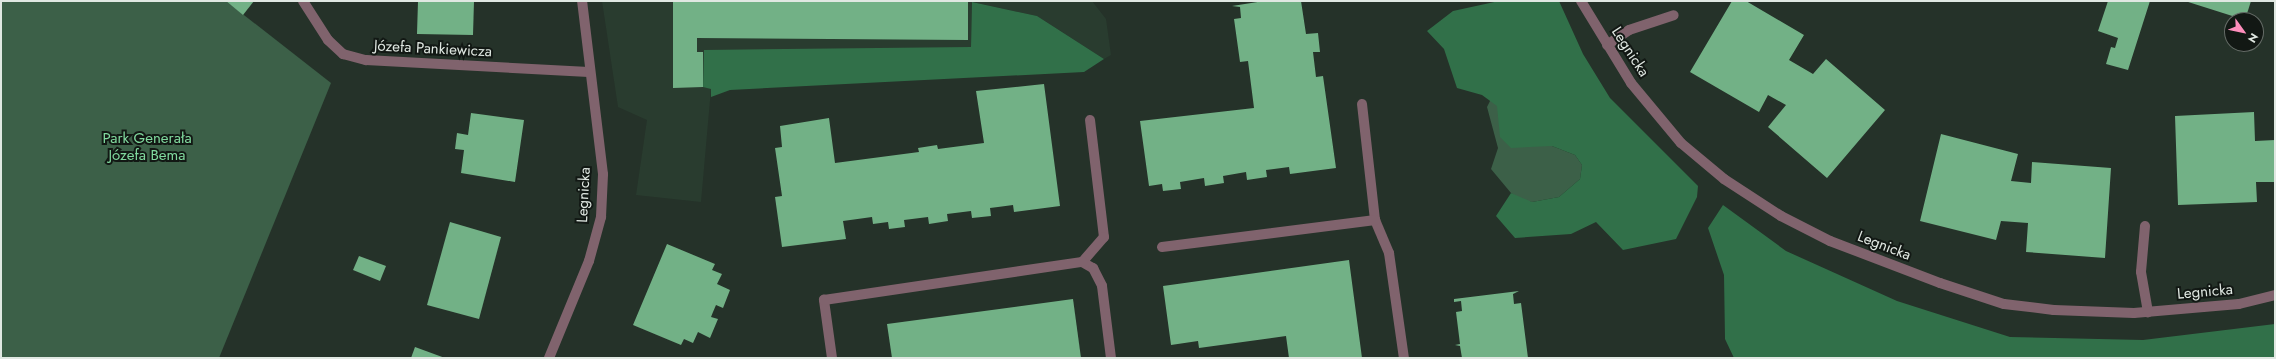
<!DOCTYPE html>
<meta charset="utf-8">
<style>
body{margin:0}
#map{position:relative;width:2276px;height:359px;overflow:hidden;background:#253229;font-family:Jost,sans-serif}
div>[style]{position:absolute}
.built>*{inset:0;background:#293c2f}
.green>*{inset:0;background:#3c6048}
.forest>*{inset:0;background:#317049}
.building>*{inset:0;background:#72b186}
.lane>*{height:10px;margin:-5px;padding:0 5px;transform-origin:5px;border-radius:5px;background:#80636d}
.street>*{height:10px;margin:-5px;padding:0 5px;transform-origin:5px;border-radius:5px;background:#80636d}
span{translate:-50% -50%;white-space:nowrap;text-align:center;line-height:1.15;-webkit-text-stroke:4px #121814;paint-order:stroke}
.street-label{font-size:15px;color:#e0e8e2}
.park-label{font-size:15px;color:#80d99e}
.frame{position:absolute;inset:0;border:2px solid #e0e8e2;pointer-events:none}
.north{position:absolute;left:2224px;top:12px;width:40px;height:40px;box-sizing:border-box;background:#121814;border:1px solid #646b66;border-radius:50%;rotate:123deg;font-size:11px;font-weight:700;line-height:16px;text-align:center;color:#e0e8e2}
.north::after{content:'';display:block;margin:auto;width:14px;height:18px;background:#fe8ebc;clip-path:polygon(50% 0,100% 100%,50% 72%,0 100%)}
</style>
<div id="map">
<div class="built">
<div style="clip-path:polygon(602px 1px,1092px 1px,1106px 19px,1111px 55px,1104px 59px,1037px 16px,972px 2px,971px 47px,711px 89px,701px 202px,636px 195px,647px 120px,618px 107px)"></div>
</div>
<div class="green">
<div style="clip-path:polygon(1px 1px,226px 1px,331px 83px,219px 358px,1px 358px)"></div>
<div style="clip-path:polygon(1494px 93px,1552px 146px,1575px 155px,1582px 165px,1580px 179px,1559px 197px,1532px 202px,1522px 200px,1511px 193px,1491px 169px,1498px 148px,1487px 107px)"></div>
</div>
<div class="forest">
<div style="clip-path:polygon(1499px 1px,1559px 1px,1583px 54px,1610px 98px,1698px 186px,1697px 197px,1676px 239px,1623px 250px,1596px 222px,1571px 234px,1515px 238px,1496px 216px,1511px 193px,1532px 202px,1559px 197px,1580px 179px,1582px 165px,1575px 155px,1552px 146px,1511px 148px,1500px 137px,1497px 106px,1482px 95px,1457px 88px,1444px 49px,1427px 31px,1453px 11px)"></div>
<div style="clip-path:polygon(972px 2px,1037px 16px,1104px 59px,1084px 72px,730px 90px,711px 97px,711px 89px,703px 87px,704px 50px,971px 47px)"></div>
<div style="clip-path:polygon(1723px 205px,1786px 251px,1897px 301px,2010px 337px,2143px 340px,2275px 324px,2275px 358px,1734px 358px,1725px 339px,1724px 275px,1708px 228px)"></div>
</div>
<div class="building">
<div style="clip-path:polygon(226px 1px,254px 1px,243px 15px)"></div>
<div style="clip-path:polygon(418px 1px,474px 1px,473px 35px,417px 34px)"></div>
<div style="clip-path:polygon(673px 1px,968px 1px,968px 40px,697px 38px,697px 52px,703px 52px,703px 87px,673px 88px)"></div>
<div style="clip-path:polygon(1264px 1px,1301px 1px,1306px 34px,1318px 33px,1320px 52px,1313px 52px,1316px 77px,1323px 76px,1336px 168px,1290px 174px,1289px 167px,1274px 169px,1266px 170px,1267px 177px,1247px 180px,1246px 172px,1223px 176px,1224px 183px,1205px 186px,1204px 178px,1180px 182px,1181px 189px,1163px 191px,1162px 184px,1149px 186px,1140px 121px,1254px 108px,1248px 61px,1240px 62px,1234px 19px,1241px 18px,1240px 7px,1232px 6px)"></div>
<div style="clip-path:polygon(1732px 1px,1746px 1px,1804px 35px,1789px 60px,1813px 74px,1826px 59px,1885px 110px,1827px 178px,1768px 127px,1786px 105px,1768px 95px,1759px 112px,1690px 72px)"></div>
<div style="clip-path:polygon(2108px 1px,2150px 1px,2128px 70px,2106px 64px,2111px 47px,2115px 48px,2118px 38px,2098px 31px)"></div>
<div style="clip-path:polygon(2185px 1px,2251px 1px,2245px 20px)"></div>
<div style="clip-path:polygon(1044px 84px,1060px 206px,1014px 212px,1013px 205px,998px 207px,990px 208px,991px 216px,972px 218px,971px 211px,947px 214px,948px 221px,929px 224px,928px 217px,904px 220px,905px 227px,889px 229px,888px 222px,873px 224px,872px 217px,843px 221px,846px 239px,782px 247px,775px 197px,782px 196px,775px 148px,782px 147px,780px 126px,829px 118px,835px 163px,919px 152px,918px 148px,937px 145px,938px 149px,984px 143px,976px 91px)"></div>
<div style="clip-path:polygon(2254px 112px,2255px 141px,2275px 140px,2275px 182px,2256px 182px,2257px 202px,2178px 205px,2175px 116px)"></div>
<div style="clip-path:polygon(471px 113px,524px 120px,515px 182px,461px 173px,464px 150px,455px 149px,457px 133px,468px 135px)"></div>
<div style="clip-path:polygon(1941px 134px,2018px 154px,2011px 181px,2031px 183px,2032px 162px,2111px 168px,2105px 258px,2026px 252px,2028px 223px,2001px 221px,1996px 240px,1920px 221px)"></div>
<div style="clip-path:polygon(450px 222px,501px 237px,479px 319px,427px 305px)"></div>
<div style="clip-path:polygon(667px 244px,715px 264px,712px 270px,722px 274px,717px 284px,730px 290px,723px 308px,716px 305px,713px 312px,711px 317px,718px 319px,710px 338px,698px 332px,693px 343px,684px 339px,681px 345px,633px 325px)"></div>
<div style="clip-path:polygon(359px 256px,386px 266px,380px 281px,353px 270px)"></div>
<div style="clip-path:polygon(1349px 260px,1362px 358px,1289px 358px,1286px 336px,1199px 348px,1198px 341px,1171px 345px,1163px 286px)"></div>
<div style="clip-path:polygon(1519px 291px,1513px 294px,1514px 304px,1521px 303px,1528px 358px,1462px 358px,1460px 346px,1455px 345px,1460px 344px,1456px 312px,1462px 311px,1461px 301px,1454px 302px,1454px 299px)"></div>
<div style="clip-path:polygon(1073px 299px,1081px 358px,892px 358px,887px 324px)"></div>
<div style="clip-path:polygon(415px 347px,445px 358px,411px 358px)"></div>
</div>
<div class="lane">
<div style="left:1607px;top:45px;width:27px;rotate:-34deg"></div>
<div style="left:1629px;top:30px;width:47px;rotate:-18.4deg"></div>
<div style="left:1362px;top:104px;width:117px;rotate:83.6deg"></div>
<div style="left:1375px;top:220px;width:36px;rotate:67deg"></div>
<div style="left:1389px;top:253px;width:106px;rotate:81.9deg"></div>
<div style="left:1090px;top:120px;width:118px;rotate:83.2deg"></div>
<div style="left:1104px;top:237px;width:33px;rotate:131deg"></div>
<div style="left:1082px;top:262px;width:13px;rotate:29deg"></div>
<div style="left:1093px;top:268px;width:20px;rotate:63deg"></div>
<div style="left:1102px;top:286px;width:73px;rotate:82.9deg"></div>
<div style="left:2145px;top:226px;width:46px;rotate:95deg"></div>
<div style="left:2141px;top:272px;width:41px;rotate:80.1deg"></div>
<div style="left:1162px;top:247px;width:215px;rotate:-7.2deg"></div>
<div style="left:832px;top:358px;width:59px;rotate:-97.9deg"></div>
<div style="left:824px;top:300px;width:261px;rotate:-8.4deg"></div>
</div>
<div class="street">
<div style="left:303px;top:1px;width:46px;rotate:57.3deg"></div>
<div style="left:328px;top:40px;width:21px;rotate:43deg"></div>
<div style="left:343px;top:54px;width:24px;rotate:15deg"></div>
<div style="left:366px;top:60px;width:223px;rotate:3.1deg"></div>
<div style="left:1581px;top:1px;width:96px;rotate:58.6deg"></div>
<div style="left:1631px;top:83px;width:78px;rotate:50.2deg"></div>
<div style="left:1681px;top:143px;width:56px;rotate:39.9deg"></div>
<div style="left:1724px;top:179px;width:68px;rotate:33deg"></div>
<div style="left:1781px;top:216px;width:55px;rotate:27deg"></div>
<div style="left:1830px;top:241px;width:118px;rotate:20.9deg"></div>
<div style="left:1940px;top:283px;width:67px;rotate:18.2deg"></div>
<div style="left:2004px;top:304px;width:50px;rotate:6.8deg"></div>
<div style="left:2054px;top:310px;width:80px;rotate:2.1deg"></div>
<div style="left:2134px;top:313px;width:105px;rotate:-4.9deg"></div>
<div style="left:2239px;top:304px;width:37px;rotate:-14deg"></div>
<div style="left:549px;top:358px;width:105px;rotate:-67.6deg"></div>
<div style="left:589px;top:261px;width:46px;rotate:-74.7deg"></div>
<div style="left:601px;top:217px;width:43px;rotate:-87.3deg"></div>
<div style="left:603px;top:174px;width:174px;rotate:-96.9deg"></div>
</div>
<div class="street-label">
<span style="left:433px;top:49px;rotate:3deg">Józefa Pankiewicza</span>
<span style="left:1630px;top:52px;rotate:57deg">Legnicka</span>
<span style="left:584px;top:195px;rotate:-87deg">Legnicka</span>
<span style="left:1884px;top:246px;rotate:21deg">Legnicka</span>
<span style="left:2205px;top:292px;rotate:-5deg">Legnicka</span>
</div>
<div class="park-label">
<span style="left:147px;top:147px">Park Generała<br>Józefa Bema</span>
</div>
<div class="frame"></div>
<div class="north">N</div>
</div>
